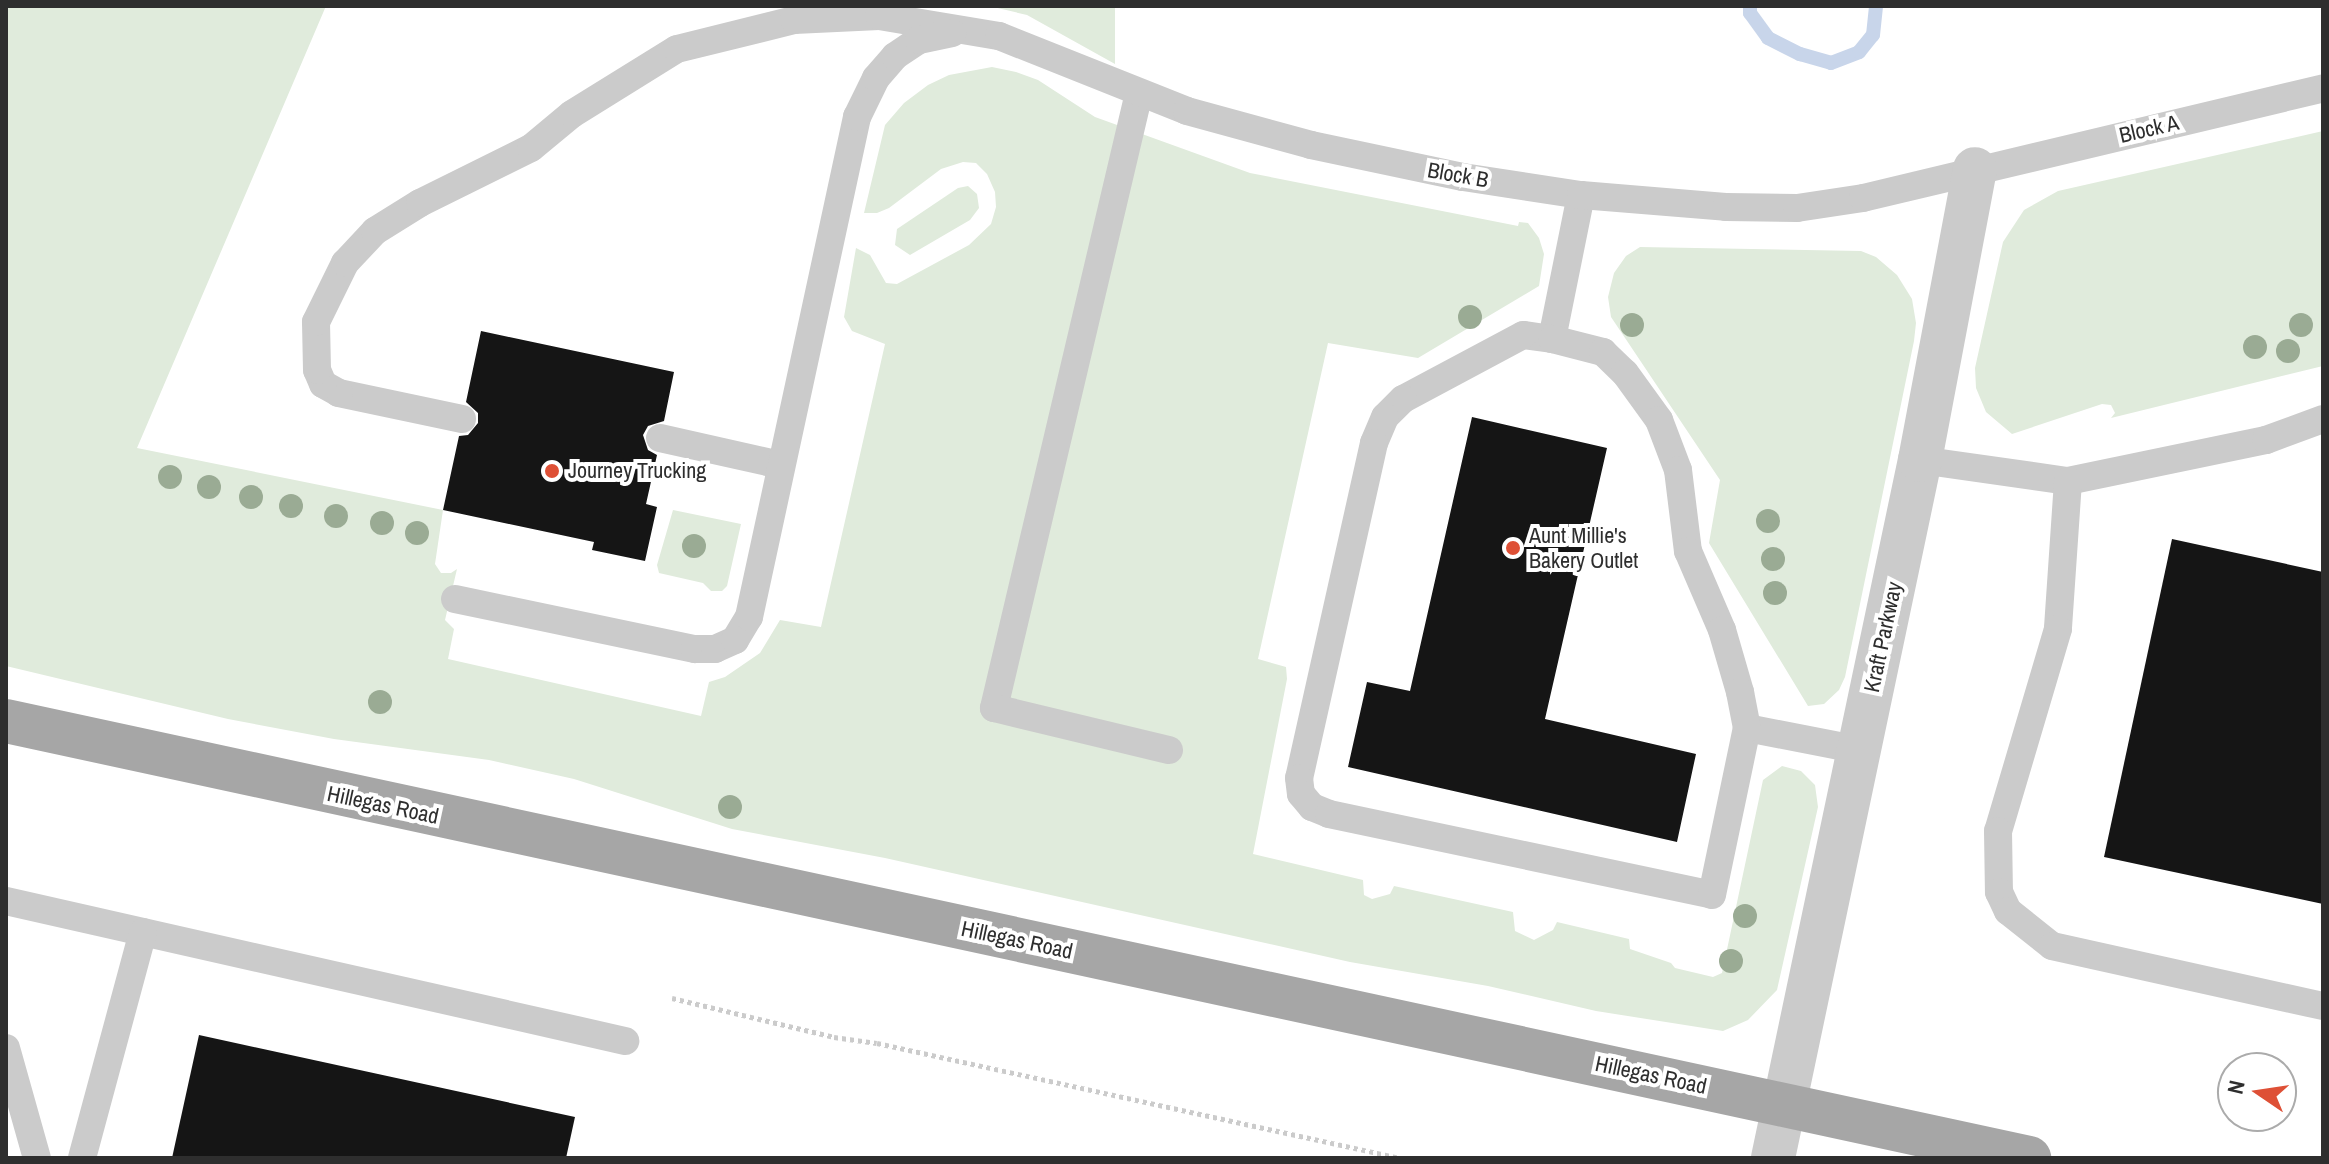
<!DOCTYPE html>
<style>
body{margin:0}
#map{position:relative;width:2329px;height:1164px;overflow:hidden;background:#fff;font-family:"Archivo Narrow",sans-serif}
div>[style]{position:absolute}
.green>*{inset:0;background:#e0ebdc}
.stream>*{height:14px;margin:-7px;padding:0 7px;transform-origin:7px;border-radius:7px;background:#c8d5ea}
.building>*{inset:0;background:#151515}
.path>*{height:5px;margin-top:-2.5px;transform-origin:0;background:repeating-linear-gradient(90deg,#cbcbcb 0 4px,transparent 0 8px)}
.lane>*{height:28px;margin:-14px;padding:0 14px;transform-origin:14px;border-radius:14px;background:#cbcbcb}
.street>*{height:44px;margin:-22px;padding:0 22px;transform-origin:22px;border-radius:22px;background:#cbcbcb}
.primary>*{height:44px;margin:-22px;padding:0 22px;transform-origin:22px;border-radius:22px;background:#a6a6a6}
.trees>*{width:24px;height:24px;margin:-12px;border-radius:50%;background:#9aab94}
.dots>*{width:22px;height:22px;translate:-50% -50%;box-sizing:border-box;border:4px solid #fff;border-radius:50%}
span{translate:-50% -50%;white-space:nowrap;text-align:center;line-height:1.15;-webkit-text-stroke:8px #fff;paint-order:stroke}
.street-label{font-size:22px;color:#2e2e2e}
.poi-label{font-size:22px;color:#2e2e2e}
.left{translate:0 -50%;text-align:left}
.frame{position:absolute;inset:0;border:8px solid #2e2e2e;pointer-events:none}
.north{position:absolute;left:2217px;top:1052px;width:80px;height:80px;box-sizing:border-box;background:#fff;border:2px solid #ababab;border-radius:50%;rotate:283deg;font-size:22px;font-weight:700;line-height:32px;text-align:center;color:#2e2e2e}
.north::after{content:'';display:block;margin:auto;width:28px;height:36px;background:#de5036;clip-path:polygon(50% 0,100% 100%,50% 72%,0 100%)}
</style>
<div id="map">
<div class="green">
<div style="clip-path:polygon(6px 6px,326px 6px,137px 448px,443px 510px,435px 564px,441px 573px,451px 573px,457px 569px,445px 620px,454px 629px,448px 659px,701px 716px,709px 682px,725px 677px,760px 653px,780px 620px,821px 627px,885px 344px,852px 331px,844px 317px,856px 248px,870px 255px,886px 283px,897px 284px,969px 245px,991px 224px,996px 207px,995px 192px,987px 174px,976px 163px,963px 162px,941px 169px,889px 208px,877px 213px,864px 213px,885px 125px,904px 103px,928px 85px,949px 75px,992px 67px,1016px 72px,1038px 80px,1095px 117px,1250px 173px,1518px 226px,1519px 222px,1528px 223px,1539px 238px,1544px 254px,1539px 286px,1418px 358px,1328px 343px,1258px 659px,1286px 667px,1287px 679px,1253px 854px,1363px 880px,1364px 895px,1372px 899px,1390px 894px,1394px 886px,1513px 912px,1515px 931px,1534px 940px,1553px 930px,1557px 922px,1629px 939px,1630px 949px,1671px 963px,1675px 968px,1713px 977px,1722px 973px,1763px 780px,1782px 766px,1801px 771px,1815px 785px,1818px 807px,1777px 990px,1748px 1020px,1723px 1031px,1596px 1011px,1488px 986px,1350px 962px,885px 858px,732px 829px,574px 779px,489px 760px,334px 739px,228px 719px,6px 666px)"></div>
<div style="clip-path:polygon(989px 6px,1115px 6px,1115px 64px,1027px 15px)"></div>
<div style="clip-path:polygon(2323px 131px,2323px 366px,2111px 418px,2115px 413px,2111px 405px,2102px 404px,2012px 434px,1986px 412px,1976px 388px,1975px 368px,2003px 242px,2024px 210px,2058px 191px)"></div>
<div style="clip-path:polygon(968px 186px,977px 194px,979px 208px,970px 220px,910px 255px,895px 245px,897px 229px,958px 188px)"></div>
<div style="clip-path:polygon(1640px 247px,1861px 251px,1876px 257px,1897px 275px,1912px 299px,1916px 323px,1914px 341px,1845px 677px,1839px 690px,1824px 704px,1808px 706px,1709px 543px,1720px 480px,1611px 317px,1608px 297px,1614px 273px,1626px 256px)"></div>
<div style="clip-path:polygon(673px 510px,741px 524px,727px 586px,722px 591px,711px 591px,703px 583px,659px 573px,657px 565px)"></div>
</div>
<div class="stream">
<div style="left:1750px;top:6px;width:7px;rotate:90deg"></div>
<div style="left:1750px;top:13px;width:31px;rotate:54deg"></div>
<div style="left:1768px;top:38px;width:36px;rotate:27deg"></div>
<div style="left:1800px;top:54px;width:32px;rotate:16deg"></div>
<div style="left:1831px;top:63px;width:30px;rotate:-21deg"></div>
<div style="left:1859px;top:52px;width:22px;rotate:-51deg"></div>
<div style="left:1873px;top:35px;width:29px;rotate:-84deg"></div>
</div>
<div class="building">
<div style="clip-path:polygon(481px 331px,674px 372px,664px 421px,648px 426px,643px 435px,648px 450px,657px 455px,646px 504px,657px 507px,645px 561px,592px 550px,594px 542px,443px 510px,459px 436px,468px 435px,478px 423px,478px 413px,466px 402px)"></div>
<div style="clip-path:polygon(1472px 417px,1607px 448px,1545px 719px,1696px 754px,1677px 842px,1348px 767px,1367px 682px,1410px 691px)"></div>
<div style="clip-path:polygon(2172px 539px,2323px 572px,2323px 904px,2104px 857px)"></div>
<div style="clip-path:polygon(199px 1035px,575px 1117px,566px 1158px,172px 1158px)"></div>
</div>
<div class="path">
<div style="left:672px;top:998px;width:167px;rotate:13.5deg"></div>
<div style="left:834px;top:1037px;width:43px;rotate:7.9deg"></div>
<div style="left:877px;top:1043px;width:535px;rotate:12.4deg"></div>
</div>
<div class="lane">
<div style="left:1139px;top:93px;width:632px;rotate:103.27deg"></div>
<div style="left:994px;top:708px;width:180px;rotate:13.5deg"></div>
<div style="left:1581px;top:195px;width:147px;rotate:101.4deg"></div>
<div style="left:1552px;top:339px;width:29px;rotate:-172deg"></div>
<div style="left:1523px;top:335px;width:136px;rotate:151.9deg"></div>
<div style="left:1403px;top:399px;width:25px;rotate:135deg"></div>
<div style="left:1385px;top:417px;width:28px;rotate:113deg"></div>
<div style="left:1374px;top:443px;width:343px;rotate:102.6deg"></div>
<div style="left:1299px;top:778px;width:16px;rotate:83deg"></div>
<div style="left:1301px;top:794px;width:17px;rotate:50deg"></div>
<div style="left:1312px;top:807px;width:18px;rotate:22deg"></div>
<div style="left:1329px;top:814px;width:391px;rotate:11.9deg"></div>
<div style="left:1712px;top:895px;width:171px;rotate:-78.2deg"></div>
<div style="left:1747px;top:728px;width:115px;rotate:11deg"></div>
<div style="left:1552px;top:339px;width:53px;rotate:14.3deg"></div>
<div style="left:1603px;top:352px;width:30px;rotate:44deg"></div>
<div style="left:1625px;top:373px;width:58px;rotate:54.1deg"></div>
<div style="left:1659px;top:420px;width:53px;rotate:69.2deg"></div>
<div style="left:1678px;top:470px;width:82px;rotate:83deg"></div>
<div style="left:1688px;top:551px;width:86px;rotate:66.7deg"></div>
<div style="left:1722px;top:630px;width:65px;rotate:73.8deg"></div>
<div style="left:1740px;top:692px;width:37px;rotate:79deg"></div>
<div style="left:462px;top:419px;width:126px;rotate:-168.1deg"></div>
<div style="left:339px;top:393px;width:18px;rotate:-151deg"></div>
<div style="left:323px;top:384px;width:15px;rotate:-113deg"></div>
<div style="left:317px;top:370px;width:48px;rotate:-91.2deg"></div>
<div style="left:316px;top:322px;width:66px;rotate:-63.8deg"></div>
<div style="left:345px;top:263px;width:44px;rotate:-46.8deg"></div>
<div style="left:375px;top:231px;width:53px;rotate:-31.9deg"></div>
<div style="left:420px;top:203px;width:124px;rotate:-26.4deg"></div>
<div style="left:531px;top:148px;width:53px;rotate:-39.7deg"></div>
<div style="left:572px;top:114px;width:123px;rotate:-31.8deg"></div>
<div style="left:677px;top:49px;width:121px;rotate:-13.9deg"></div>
<div style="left:794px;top:20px;width:85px;rotate:-2.7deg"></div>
<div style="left:879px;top:16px;width:122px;rotate:9.5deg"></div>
<div style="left:999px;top:36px;width:202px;rotate:21.7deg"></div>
<div style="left:1187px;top:111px;width:129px;rotate:15.3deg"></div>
<div style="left:1311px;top:145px;width:155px;rotate:11.9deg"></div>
<div style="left:1463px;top:177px;width:119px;rotate:8.7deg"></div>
<div style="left:1581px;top:195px;width:145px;rotate:4.7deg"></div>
<div style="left:1726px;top:207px;width:71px;rotate:0.8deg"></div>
<div style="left:1797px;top:208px;width:67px;rotate:-8.6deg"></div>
<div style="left:1863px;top:198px;width:473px;rotate:-13.4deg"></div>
<div style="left:660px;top:438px;width:124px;rotate:12.6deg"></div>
<div style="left:1920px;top:460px;width:149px;rotate:8.1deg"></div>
<div style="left:2068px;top:481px;width:202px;rotate:-11.7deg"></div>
<div style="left:2266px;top:440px;width:61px;rotate:-20.2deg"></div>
<div style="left:2068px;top:481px;width:148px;rotate:93.9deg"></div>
<div style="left:2058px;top:629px;width:211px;rotate:106.5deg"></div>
<div style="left:1998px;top:831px;width:61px;rotate:89.1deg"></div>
<div style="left:1999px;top:892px;width:21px;rotate:65deg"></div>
<div style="left:2008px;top:911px;width:56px;rotate:38.5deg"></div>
<div style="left:2052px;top:946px;width:278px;rotate:12.5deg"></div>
<div style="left:455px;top:599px;width:245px;rotate:11.8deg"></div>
<div style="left:695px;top:649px;width:20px"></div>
<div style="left:715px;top:649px;width:22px;rotate:-24deg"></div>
<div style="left:735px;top:640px;width:27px;rotate:-59deg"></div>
<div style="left:749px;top:617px;width:512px;rotate:-77.81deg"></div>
<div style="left:857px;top:117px;width:43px;rotate:-64deg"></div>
<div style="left:876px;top:78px;width:29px;rotate:-49deg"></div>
<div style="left:895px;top:56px;width:29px;rotate:-34deg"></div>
<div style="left:919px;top:40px;width:34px;rotate:-12deg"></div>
<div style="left:6px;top:901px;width:635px;rotate:12.74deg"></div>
<div style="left:6px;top:1048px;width:114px;rotate:74.3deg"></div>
<div style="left:82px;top:1158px;width:234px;rotate:-74.9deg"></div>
</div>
<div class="street">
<div style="left:1773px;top:1158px;width:713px;rotate:-78.11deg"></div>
<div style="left:1920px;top:460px;width:296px;rotate:-79.3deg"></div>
</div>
<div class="primary">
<div style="left:6px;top:721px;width:2070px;rotate:12.19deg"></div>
</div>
<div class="trees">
<div style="left:1470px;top:317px"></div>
<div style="left:1632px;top:325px"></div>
<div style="left:2301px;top:325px"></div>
<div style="left:2255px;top:347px"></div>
<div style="left:2288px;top:351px"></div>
<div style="left:170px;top:477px"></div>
<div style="left:209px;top:487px"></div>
<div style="left:251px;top:497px"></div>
<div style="left:291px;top:506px"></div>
<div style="left:336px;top:516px"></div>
<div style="left:1768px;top:521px"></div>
<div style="left:382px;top:523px"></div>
<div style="left:417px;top:533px"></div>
<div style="left:694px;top:546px"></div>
<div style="left:1773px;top:559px"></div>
<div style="left:1775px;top:593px"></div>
<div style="left:380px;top:702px"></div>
<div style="left:730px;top:807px"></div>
<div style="left:1745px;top:916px"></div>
<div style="left:1731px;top:961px"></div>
</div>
<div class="dots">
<div style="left:552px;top:471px;background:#de5036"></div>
<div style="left:1513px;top:548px;background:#de5036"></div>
</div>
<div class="street-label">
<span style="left:2149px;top:129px;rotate:-13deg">Block A</span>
<span style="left:1458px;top:175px;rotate:10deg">Block B</span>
<span style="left:1883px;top:637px;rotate:-78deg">Kraft Parkway</span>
<span style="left:383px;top:805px;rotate:12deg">Hillegas Road</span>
<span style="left:1017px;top:940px;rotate:12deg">Hillegas Road</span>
<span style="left:1651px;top:1075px;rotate:12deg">Hillegas Road</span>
</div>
<div class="poi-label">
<span class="left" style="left:568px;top:471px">Journey Trucking</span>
<span class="left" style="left:1529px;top:548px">Aunt Millie's<br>Bakery Outlet</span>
</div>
<div class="frame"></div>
<div class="north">N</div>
</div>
